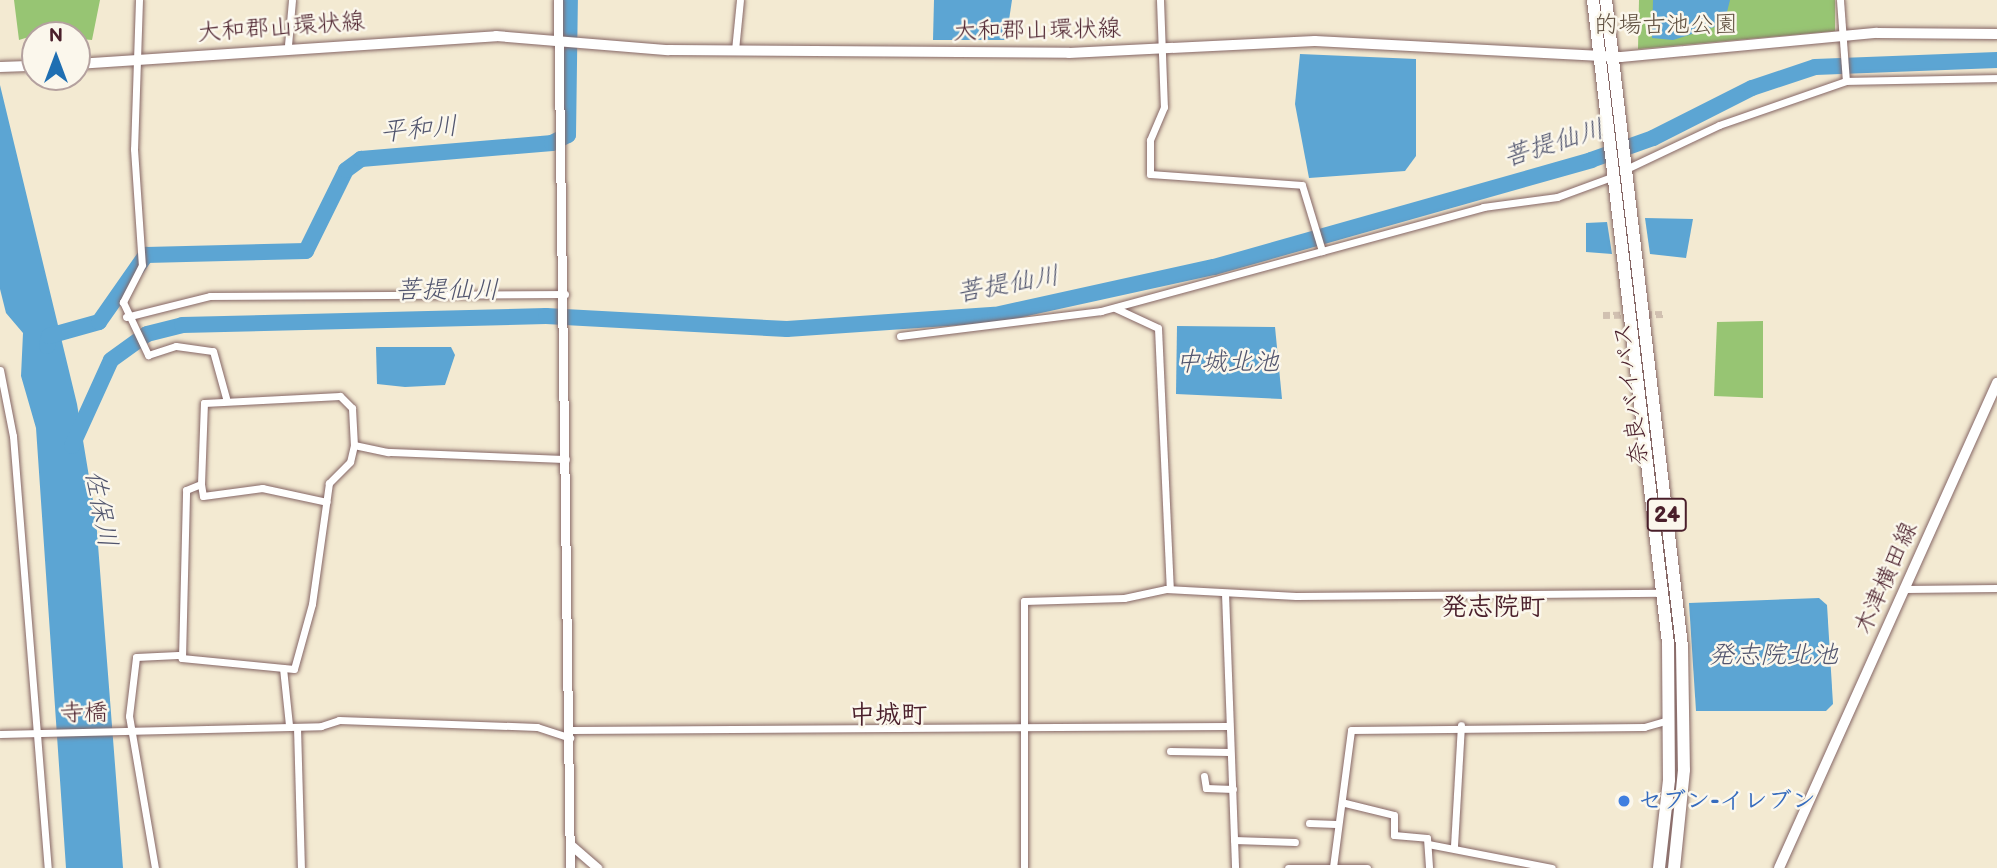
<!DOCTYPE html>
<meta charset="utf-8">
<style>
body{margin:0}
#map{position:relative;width:1997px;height:868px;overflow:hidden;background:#f3ead2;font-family:"Balsamiq Sans","Klee One",sans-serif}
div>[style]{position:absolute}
.green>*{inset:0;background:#97c573}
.water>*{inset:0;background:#5ca5d3}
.river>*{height:16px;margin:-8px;padding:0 8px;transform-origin:8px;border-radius:8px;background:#5ca5d3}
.minor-tunnel>*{height:7px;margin-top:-3.5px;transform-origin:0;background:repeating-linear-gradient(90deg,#d1c1b1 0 7px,transparent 0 10.5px)}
.roads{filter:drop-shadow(0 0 2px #856665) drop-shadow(0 0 2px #856665)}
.minor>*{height:7px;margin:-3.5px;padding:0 3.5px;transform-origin:3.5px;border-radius:3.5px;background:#fff}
.tertiary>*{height:9px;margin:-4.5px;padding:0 4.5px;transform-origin:4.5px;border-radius:4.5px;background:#fff}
.secondary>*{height:10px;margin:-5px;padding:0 5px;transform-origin:5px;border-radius:5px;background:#fff}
.trunk>*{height:12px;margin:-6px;padding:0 6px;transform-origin:6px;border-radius:6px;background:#fff}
.dots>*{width:19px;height:19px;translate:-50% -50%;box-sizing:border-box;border:4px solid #fbf7ec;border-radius:50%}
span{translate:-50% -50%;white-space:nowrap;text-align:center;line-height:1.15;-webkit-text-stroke:5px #fbf7ec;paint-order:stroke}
.shield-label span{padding:2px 5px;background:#fbf7ec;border:2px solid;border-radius:5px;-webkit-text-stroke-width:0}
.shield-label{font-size:23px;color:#4a1f2b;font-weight:700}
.park-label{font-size:24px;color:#615141}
.street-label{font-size:24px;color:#4a1f2b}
.shop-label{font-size:24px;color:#366cbe;font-weight:700}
.left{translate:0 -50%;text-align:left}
.water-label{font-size:26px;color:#51556e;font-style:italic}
.neighbourhood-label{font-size:26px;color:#4a1f2b;font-weight:700}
.north{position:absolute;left:21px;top:21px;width:70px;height:70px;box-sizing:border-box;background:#fbf7ec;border:2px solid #b4a19f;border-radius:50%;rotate:0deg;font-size:19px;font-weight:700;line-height:28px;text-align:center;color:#4a1f2b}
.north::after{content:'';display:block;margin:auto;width:24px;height:32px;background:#1f6fb2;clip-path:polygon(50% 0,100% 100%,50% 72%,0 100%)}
</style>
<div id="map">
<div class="green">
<div style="clip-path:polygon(14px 0,100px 0,92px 40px,35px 35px,19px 40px)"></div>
<div style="clip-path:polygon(1639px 0,1835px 0,1835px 31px,1638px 49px)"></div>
<div style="clip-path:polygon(1763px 321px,1763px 398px,1714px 396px,1717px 322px)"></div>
</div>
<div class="water">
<div style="clip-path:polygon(934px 0,1012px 0,1006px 40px,933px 40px)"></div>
<div style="clip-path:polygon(1653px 0,1730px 0,1724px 24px,1673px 40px,1652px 38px)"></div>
<div style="clip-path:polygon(1300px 54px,1416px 59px,1416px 156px,1405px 171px,1309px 178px,1295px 104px)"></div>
<div style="clip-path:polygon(0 85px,77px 404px,96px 519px,123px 868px,66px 868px,36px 428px,21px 376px,23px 333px,6px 313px,0 289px)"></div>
<div style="clip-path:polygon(1645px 218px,1693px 219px,1686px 258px,1650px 254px)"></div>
<div style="clip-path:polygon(1607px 222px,1612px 254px,1586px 252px,1586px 223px)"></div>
<div style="clip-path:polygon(1177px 326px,1275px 327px,1282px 399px,1176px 394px)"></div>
<div style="clip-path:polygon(376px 347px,451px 347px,455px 355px,445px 385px,405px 387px,377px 384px)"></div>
<div style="clip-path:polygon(1819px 598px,1827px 605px,1833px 704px,1826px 711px,1696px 711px,1689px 603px)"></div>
</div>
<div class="river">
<div style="left:47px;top:346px;width:10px;rotate:-79deg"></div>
<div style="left:49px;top:336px;width:52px;rotate:-15.6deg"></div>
<div style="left:99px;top:322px;width:82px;rotate:-55deg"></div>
<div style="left:146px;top:255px;width:160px;rotate:-1.4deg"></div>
<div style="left:306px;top:251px;width:90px;rotate:-63.7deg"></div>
<div style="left:346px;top:170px;width:19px;rotate:-36deg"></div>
<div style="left:361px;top:159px;width:192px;rotate:-4.8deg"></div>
<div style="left:552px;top:143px;width:18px;rotate:-27deg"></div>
<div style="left:568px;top:135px;width:135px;rotate:-89.2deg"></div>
<div style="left:72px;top:446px;width:94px;rotate:-65.6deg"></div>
<div style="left:111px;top:360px;width:44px;rotate:-35.8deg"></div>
<div style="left:147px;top:334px;width:36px;rotate:-14deg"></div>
<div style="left:182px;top:325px;width:364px;rotate:-1.4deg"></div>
<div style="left:546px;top:316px;width:241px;rotate:3.1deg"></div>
<div style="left:787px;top:329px;width:208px;rotate:-3.9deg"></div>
<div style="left:995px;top:315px;width:224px;rotate:-12.4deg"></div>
<div style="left:1214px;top:267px;width:392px;rotate:-15.8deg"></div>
<div style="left:1591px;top:160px;width:66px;rotate:-19.5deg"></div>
<div style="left:1653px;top:138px;width:111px;rotate:-26.8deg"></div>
<div style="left:1752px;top:88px;width:66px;rotate:-18.4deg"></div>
<div style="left:1815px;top:67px;width:182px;rotate:-2.2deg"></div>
</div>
<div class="minor-tunnel">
<div style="left:1603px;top:315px;width:62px;rotate:-0.9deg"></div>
</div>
<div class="roads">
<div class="minor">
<div style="left:139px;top:0;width:149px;rotate:91.9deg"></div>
<div style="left:134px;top:149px;width:116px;rotate:86.1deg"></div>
<div style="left:142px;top:265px;width:42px;rotate:117.2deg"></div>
<div style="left:123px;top:302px;width:59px;rotate:64.7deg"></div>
<div style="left:148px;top:355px;width:29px;rotate:-18deg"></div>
<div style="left:176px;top:346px;width:37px;rotate:8deg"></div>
<div style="left:213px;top:351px;width:49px;rotate:74.5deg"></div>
<div style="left:1160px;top:0;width:107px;rotate:87.9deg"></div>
<div style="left:1164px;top:107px;width:36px;rotate:113deg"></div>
<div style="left:1150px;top:140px;width:34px;rotate:90deg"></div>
<div style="left:1150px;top:174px;width:152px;rotate:4.1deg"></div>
<div style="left:1302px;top:185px;width:69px;rotate:73.1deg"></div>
<div style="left:1840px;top:0;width:81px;rotate:85.8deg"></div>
<div style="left:288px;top:45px;width:45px;rotate:-84.9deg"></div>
<div style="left:735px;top:50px;width:50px;rotate:-84.3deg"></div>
<div style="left:1624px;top:170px;width:105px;rotate:-25.3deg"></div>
<div style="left:1719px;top:125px;width:134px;rotate:-19.1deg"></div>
<div style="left:1846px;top:81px;width:151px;rotate:-1.1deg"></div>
<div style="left:1115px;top:308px;width:47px;rotate:24.9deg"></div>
<div style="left:1158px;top:328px;width:261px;rotate:87.4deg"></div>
<div style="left:126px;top:317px;width:87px;rotate:-14deg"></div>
<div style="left:210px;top:296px;width:355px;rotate:-0.3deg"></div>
<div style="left:900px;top:336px;width:203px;rotate:-7.1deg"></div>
<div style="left:1101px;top:311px;width:396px;rotate:-15.2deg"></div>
<div style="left:1483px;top:207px;width:75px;rotate:-7.7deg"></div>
<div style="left:1557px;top:197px;width:61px;rotate:-20.2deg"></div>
<div style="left:0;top:370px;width:67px;rotate:78.9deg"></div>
<div style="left:13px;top:436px;width:433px;rotate:85.4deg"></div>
<div style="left:340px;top:396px;width:17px;rotate:45deg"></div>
<div style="left:352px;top:408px;width:37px;rotate:87deg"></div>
<div style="left:354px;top:445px;width:17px;rotate:103deg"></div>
<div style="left:350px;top:462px;width:30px;rotate:135deg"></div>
<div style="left:329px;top:483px;width:122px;rotate:98deg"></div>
<div style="left:312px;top:604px;width:67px;rotate:105.5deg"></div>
<div style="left:294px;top:669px;width:113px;rotate:-174.4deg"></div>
<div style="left:182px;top:658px;width:168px;rotate:-88.6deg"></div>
<div style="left:186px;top:490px;width:16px;rotate:-22deg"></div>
<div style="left:201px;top:484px;width:81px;rotate:-87.9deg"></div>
<div style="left:204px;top:403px;width:136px;rotate:-2.9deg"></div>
<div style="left:354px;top:445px;width:35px;rotate:12deg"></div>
<div style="left:388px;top:452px;width:178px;rotate:2.3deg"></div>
<div style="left:201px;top:484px;width:12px;rotate:81deg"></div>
<div style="left:203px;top:496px;width:60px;rotate:-7.7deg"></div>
<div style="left:262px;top:488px;width:66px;rotate:12.2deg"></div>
<div style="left:1905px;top:589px;width:92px;rotate:-0.6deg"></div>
<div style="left:1225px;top:593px;width:275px;rotate:87.9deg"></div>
<div style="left:283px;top:668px;width:57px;rotate:84deg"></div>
<div style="left:297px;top:727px;width:141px;rotate:88.4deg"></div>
<div style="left:571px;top:730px;width:657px;rotate:-0.35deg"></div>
<div style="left:0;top:734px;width:321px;rotate:-1.4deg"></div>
<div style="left:321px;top:726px;width:19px;rotate:-18deg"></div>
<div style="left:339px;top:720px;width:198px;rotate:2deg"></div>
<div style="left:537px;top:727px;width:35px;rotate:18deg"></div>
<div style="left:1170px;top:751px;width:59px;rotate:1deg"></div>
<div style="left:1204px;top:776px;width:12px;rotate:81deg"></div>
<div style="left:1206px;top:788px;width:27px;rotate:2deg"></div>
<div style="left:1345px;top:803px;width:50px;rotate:13.8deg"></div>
<div style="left:1394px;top:815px;width:20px;rotate:90deg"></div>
<div style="left:1394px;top:835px;width:33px;rotate:5deg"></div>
<div style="left:1427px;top:838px;width:30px;rotate:86deg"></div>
<div style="left:1309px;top:823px;width:27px;rotate:2deg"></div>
<div style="left:1234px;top:840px;width:61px;rotate:1.9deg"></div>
<div style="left:1428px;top:844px;width:126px;rotate:11deg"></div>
<div style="left:1454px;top:846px;width:121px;rotate:-86.7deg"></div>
<div style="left:1333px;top:867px;width:138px;rotate:-82.5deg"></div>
<div style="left:1351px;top:730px;width:293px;rotate:-0.6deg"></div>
<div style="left:1644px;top:727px;width:26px;rotate:-16deg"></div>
<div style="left:155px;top:868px;width:154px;rotate:-99.7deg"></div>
<div style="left:129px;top:716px;width:59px;rotate:-83.2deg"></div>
<div style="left:136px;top:657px;width:42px;rotate:-2.7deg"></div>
<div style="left:1024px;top:868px;width:267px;rotate:-90deg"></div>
<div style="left:1024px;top:601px;width:100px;rotate:-1.7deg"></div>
<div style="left:1124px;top:598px;width:43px;rotate:-12.1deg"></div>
<div style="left:1166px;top:589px;width:130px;rotate:3.1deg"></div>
<div style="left:1296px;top:596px;width:366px;rotate:-0.5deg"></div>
<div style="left:1288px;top:868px;width:79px"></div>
</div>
<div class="tertiary">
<div style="left:558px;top:0;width:868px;rotate:89.21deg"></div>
<div style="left:571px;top:845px;width:35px;rotate:41deg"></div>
</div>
<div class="secondary">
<div style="left:77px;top:64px;width:420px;rotate:-3.8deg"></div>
<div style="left:496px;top:36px;width:173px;rotate:4.7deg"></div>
<div style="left:668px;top:50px;width:401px;rotate:0.4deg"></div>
<div style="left:1069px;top:53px;width:246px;rotate:-2.8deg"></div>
<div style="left:1315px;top:41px;width:306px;rotate:3deg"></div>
<div style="left:1621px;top:57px;width:257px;rotate:-5.4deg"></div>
<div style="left:1877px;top:33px;width:120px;rotate:0.5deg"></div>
<div style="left:0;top:67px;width:35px;rotate:-2deg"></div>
<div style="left:1779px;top:868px;width:532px;rotate:-65.8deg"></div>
</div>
<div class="trunk">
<div style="left:1593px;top:0;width:647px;rotate:83.35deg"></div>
<div style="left:1668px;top:643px;width:137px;rotate:89.6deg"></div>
<div style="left:1669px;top:780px;width:89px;rotate:96.5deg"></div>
<div style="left:1606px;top:0;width:650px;rotate:83.29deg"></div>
<div style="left:1682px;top:646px;width:124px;rotate:89.1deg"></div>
<div style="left:1684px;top:770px;width:99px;rotate:95.8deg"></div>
</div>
</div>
<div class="dots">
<div style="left:1624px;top:801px;background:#3f7fe0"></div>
</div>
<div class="shield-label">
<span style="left:1667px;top:515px">24</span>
</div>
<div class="park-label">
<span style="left:1666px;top:25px">的場古池公園</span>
</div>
<div class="street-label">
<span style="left:281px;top:27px;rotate:-4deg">大和郡山環状線</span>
<span style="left:1037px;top:30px;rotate:-1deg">大和郡山環状線</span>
<span style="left:1631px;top:394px;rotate:-97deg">奈良バイパス</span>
<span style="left:1886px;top:578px;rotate:-66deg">木津横田線</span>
<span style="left:84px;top:713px;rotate:-1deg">寺橋</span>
</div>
<div class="shop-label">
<span class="left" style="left:1638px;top:801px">セブン-イレブン</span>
</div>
<div class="water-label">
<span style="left:419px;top:130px;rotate:-5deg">平和川</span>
<span style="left:1554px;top:144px;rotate:-17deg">菩提仙川</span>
<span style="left:1008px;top:285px;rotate:-10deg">菩提仙川</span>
<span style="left:447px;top:291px">菩提仙川</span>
<span style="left:1227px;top:363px">中城北池</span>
<span style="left:100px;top:509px;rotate:79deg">佐保川</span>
<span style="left:1773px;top:656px">発志院北池</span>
</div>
<div class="neighbourhood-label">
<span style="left:1493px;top:608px">発志院町</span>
<span style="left:888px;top:716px">中城町</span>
</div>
<div class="north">N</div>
</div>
